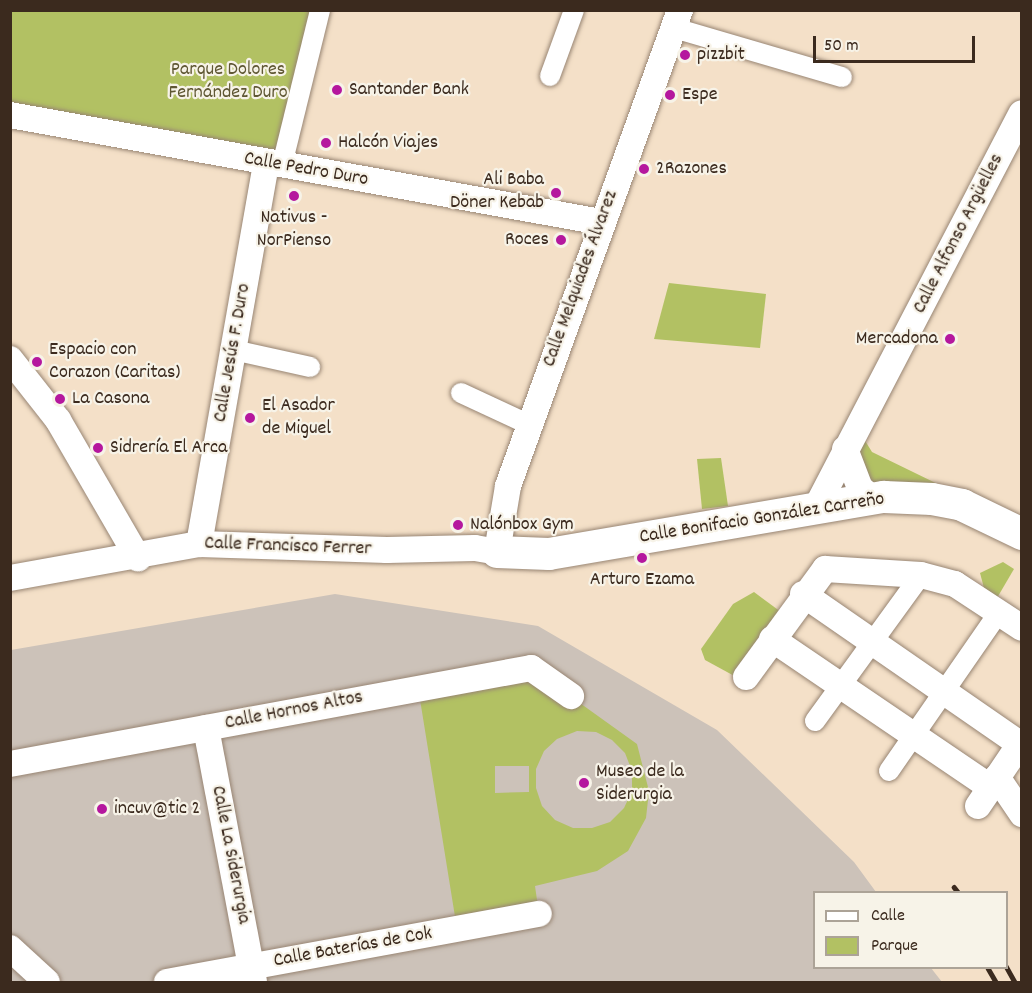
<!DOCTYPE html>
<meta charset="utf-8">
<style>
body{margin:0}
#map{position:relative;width:1032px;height:993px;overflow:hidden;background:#f4e0c8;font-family:Dekko,sans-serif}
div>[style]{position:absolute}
.industrial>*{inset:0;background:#ccc2b9}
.green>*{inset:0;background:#b2c163}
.roads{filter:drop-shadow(0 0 2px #988573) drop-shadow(0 0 2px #988573)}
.pedestrian>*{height:20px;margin:-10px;padding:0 10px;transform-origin:10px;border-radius:10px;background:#fff}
.minor>*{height:26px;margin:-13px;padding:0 13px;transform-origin:13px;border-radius:13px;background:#fff}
.tertiary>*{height:32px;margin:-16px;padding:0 16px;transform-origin:16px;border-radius:16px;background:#fff}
.rail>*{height:4.5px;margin:-2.25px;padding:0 2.25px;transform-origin:2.25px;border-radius:2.25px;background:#3b2a1e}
.dots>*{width:16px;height:16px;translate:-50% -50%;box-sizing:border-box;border:3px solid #f7f3e8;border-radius:50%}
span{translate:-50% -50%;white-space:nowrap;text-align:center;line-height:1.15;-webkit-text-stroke:4.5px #f7f3e8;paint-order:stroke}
.poi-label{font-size:20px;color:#3b2a1e}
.left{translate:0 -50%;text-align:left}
.right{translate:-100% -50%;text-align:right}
.park-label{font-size:20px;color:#5f5733}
.street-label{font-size:20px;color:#3b2a1e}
.frame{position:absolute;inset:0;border:12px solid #3b2a1e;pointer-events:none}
.legend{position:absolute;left:813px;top:891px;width:195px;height:78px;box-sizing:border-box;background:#f7f3e8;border:2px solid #aca397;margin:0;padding:8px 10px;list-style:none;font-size:18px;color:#3b2a1e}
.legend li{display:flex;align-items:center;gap:12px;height:30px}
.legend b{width:30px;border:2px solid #aca397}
.scale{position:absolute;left:813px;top:36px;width:162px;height:27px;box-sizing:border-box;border:3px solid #3b2a1e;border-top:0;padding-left:8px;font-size:18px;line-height:21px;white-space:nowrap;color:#3b2a1e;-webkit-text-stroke:4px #f7f3e8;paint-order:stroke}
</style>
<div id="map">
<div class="industrial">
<div style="clip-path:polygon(335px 594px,538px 626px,717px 730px,854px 862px,876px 892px,814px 892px,814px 968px,931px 968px,942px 982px,11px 982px,11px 650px)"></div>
</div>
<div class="green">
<div style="clip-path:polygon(10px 11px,320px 11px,282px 165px,11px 115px)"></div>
<div style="clip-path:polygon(669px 283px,766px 294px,760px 348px,654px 339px)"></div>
<div style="clip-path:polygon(864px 439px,872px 452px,952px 491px,874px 487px,861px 473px,860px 450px)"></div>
<div style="clip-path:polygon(721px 458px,728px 506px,702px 509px,697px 459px)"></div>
<div style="clip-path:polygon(1003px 562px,1014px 569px,997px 598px,984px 588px,980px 573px)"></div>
<div style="clip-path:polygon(754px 592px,781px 612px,738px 678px,705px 660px,701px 649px,733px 604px)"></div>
<div style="clip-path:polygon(evenodd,531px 668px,637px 744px,649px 791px,646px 818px,628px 851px,597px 871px,535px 886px,539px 914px,457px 929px,418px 687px,531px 668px,577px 731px,596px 732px,612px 740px,625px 753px,632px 771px,632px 791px,624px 808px,610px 822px,592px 828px,573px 828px,555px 820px,542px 806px,536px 788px,536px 769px,544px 751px,557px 739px,577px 731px,531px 668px,495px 766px,529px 766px,529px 792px,495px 793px,495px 766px)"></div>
</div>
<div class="roads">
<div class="pedestrian">
<div style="left:674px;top:28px;width:175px;rotate:16.3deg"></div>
<div style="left:550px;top:76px;width:70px;rotate:-70deg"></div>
<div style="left:282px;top:165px;width:160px;rotate:-76.2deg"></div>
<div style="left:233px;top:350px;width:79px;rotate:12.4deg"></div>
<div style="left:461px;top:393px;width:76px;rotate:24.9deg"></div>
<div style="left:815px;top:721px;width:180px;rotate:-54deg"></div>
<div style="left:889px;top:771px;width:193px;rotate:-55.3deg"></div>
</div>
<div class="minor">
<div style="left:10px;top:115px;width:601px;rotate:10.26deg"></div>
<div style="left:10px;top:359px;width:78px;rotate:51.8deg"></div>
<div style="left:58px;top:420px;width:160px;rotate:59.9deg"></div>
<div style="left:845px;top:449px;width:42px;rotate:69deg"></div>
<div style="left:860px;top:488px;width:17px;rotate:40deg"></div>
<div style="left:816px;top:508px;width:445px;rotate:-62.5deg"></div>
<div style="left:199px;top:544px;width:387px;rotate:-80deg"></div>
<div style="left:10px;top:578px;width:192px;rotate:-10.2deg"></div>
<div style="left:199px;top:544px;width:188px;rotate:1.8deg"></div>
<div style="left:387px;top:550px;width:88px;rotate:-1.3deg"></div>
<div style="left:475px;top:548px;width:22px;rotate:10deg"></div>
<div style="left:497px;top:552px;width:67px;rotate:-80.5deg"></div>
<div style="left:508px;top:486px;width:506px;rotate:-70.13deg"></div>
<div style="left:803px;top:594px;width:264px;rotate:34.7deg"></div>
<div style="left:772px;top:639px;width:263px;rotate:34.2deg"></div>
<div style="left:746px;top:677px;width:134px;rotate:-53.8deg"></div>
<div style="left:825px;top:569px;width:96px;rotate:3.6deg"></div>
<div style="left:921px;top:575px;width:35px;rotate:15deg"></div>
<div style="left:955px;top:584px;width:80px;rotate:33.3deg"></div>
<div style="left:206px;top:728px;width:258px;rotate:79.3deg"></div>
<div style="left:10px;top:764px;width:530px;rotate:-10.44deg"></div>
<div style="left:531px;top:668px;width:49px;rotate:35deg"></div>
<div style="left:997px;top:777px;width:45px;rotate:56deg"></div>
<div style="left:978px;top:806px;width:78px;rotate:-55.9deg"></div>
<div style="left:10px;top:948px;width:50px;rotate:42.6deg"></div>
<div style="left:167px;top:982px;width:378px;rotate:-10.4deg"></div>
</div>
<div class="tertiary">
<div style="left:497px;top:552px;width:52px;rotate:2.2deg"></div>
<div style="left:549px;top:554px;width:340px;rotate:-9.7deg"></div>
<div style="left:884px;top:497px;width:48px;rotate:2.4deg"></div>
<div style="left:932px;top:499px;width:31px;rotate:11deg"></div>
<div style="left:962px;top:505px;width:67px;rotate:25.8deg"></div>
</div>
</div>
<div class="rail">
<div style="left:954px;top:887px;width:6px;rotate:51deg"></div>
<div style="left:1006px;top:966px;width:18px;rotate:61deg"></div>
<div style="left:988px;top:968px;width:16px;rotate:60deg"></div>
</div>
<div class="dots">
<div style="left:685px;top:55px;background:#b5179e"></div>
<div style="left:337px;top:90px;background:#b5179e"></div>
<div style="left:670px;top:95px;background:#b5179e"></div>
<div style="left:326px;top:143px;background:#b5179e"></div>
<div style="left:644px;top:169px;background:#b5179e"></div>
<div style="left:556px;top:193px;background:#b5179e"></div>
<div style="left:294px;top:196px;background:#b5179e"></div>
<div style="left:561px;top:240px;background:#b5179e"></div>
<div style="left:950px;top:339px;background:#b5179e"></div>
<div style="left:37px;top:362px;background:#b5179e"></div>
<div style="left:60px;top:399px;background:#b5179e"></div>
<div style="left:250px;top:418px;background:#b5179e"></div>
<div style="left:98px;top:448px;background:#b5179e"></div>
<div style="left:458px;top:525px;background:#b5179e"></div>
<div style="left:642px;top:558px;background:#b5179e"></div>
<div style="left:584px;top:783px;background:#b5179e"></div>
<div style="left:102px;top:809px;background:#b5179e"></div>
</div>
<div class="poi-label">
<span class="left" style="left:697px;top:55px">pizzbit</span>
<span class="left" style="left:349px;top:90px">Santander Bank</span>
<span class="left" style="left:682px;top:95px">Espe</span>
<span class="left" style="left:338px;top:143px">Halcón Viajes</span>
<span class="left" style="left:656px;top:169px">2Razones</span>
<span class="right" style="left:544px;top:192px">Ali Baba<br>Döner Kebab</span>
<span style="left:294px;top:230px">Nativus -<br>NorPienso</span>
<span class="right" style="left:549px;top:240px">Roces</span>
<span class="right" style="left:938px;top:339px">Mercadona</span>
<span class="left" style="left:49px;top:362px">Espacio con<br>Corazon (Caritas)</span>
<span class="left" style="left:72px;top:399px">La Casona</span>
<span class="left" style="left:262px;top:418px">El Asador<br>de Miguel</span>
<span class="left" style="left:110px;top:448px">Sidrería El Arca</span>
<span class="left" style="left:470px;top:525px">Nalónbox Gym</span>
<span style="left:642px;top:580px">Arturo Ezama</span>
<span class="left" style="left:596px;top:784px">Museo de la<br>Siderurgia</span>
<span class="left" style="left:114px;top:809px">incuv@tic 2</span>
</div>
<div class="park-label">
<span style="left:228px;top:82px">Parque Dolores<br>Fernández Duro</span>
</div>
<div class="street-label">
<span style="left:306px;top:170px;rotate:10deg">Calle Pedro Duro</span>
<span style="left:959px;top:234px;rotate:-63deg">Calle Alfonso Argüelles</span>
<span style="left:581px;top:279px;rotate:-70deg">Calle Melquiades Álvarez</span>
<span style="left:233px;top:353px;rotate:-80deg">Calle Jesús F. Duro</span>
<span style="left:762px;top:519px;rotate:-9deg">Calle Bonifacio González Carreño</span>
<span style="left:288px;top:547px;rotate:2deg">Calle Francisco Ferrer</span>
<span style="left:294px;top:711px;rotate:-11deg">Calle Hornos Altos</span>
<span style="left:230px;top:855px;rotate:79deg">Calle La Siderurgia</span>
<span style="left:353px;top:948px;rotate:-10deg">Calle Baterías de Cok</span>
</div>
<div class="frame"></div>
<ul class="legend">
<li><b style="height:8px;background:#fff"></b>Calle</li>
<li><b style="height:16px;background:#b2c163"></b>Parque</li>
</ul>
<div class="scale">50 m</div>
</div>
